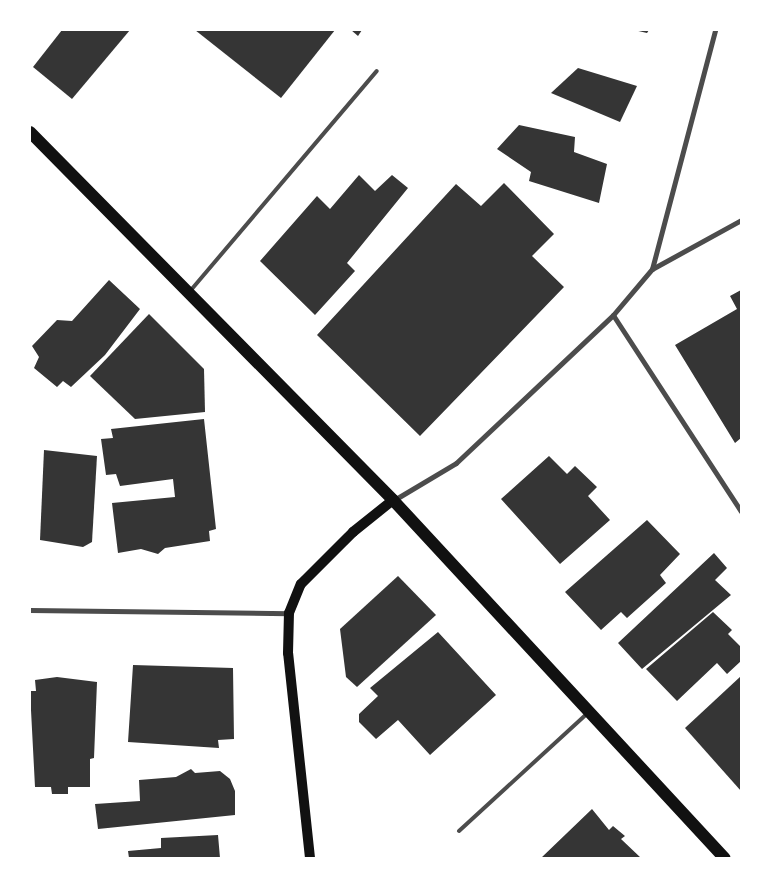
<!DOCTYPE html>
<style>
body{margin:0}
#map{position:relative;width:771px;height:888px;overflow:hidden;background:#fff;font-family:"Asap Condensed",sans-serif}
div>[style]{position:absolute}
.building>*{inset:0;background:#353535}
.service>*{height:4px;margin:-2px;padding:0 2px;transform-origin:2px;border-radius:2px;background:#4c4c4c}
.minor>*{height:5px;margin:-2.5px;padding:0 2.5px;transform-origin:2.5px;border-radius:2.5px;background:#4c4c4c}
.secondary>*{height:10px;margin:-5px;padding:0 5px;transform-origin:5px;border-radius:5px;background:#111}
.primary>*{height:12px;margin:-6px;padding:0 6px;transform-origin:6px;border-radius:6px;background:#111}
span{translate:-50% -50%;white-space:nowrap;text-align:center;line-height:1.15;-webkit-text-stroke:5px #fff;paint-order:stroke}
.frame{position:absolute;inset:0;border:31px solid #fff;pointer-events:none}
</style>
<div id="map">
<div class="building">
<div style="clip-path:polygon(62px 30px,130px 30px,72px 99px,33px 67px)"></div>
<div style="clip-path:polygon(195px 30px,335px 30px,281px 98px)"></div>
<div style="clip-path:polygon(351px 30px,362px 30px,358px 36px)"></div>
<div style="clip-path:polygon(634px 30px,649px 30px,647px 33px)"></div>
<div style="clip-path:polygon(578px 68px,637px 86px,620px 122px,551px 93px)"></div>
<div style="clip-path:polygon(519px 125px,575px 137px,574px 152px,607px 164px,599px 203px,529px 181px,531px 172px,497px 149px)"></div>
<div style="clip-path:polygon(359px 175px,375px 191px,392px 175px,408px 188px,347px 263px,355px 271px,315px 315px,260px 261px,317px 196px,330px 209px)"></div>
<div style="clip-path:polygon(504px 183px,554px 234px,532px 256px,564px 287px,420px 436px,317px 335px,456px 184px,481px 206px)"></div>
<div style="clip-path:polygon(109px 280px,140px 309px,105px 355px,71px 387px,63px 381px,57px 387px,34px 368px,39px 357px,32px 346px,57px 320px,72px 321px)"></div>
<div style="clip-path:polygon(741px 290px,741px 438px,735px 443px,675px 345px,737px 309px,730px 296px)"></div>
<div style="clip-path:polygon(149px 314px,204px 369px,205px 412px,135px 419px,90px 376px)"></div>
<div style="clip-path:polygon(204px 419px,216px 529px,209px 531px,210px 541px,165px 548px,158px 554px,141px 549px,118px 553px,112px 503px,175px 497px,173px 479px,120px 486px,116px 474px,106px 475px,101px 439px,113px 438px,111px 429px)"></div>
<div style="clip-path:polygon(44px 450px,97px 456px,92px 542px,83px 547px,40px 540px)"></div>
<div style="clip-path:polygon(549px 456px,567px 474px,575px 466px,597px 487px,588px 496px,610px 520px,560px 564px,501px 499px)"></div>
<div style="clip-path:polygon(647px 520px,680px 554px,660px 575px,666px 583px,627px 618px,621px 612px,601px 630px,565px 592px)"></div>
<div style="clip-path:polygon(714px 553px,727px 568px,715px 580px,731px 595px,642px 669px,618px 643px)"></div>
<div style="clip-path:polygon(398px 576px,436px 615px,357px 687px,346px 677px,340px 629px)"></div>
<div style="clip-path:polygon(713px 612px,732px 630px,728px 634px,741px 647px,741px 661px,727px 674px,717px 663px,677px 701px,646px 669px)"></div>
<div style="clip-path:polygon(438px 632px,496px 695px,430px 755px,398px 720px,376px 739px,359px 722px,359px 714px,378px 696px,370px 688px)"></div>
<div style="clip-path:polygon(133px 665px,233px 668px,234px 739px,218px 740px,219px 748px,128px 742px)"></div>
<div style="clip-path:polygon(741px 676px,741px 791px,685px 728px)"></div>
<div style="clip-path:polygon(57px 677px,97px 682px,94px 758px,90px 759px,90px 787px,68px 787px,68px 794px,52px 794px,51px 787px,35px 787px,30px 691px,36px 691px,35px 680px)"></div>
<div style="clip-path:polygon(191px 769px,195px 773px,220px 771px,230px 779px,235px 791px,235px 815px,98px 829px,95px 804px,140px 801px,139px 780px,176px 777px)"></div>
<div style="clip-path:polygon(592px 809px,609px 830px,613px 826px,625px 836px,621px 839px,641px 858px,541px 858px)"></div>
<div style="clip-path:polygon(218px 835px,220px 858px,129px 858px,128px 851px,161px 848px,161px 838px)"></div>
</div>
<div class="service">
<div style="left:191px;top:290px;width:287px;rotate:-49.7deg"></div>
<div style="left:459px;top:831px;width:175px;rotate:-42.5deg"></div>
</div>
<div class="minor">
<div style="left:652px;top:269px;width:247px;rotate:-75.2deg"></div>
<div style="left:613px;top:315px;width:234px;rotate:56.9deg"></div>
<div style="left:394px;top:500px;width:72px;rotate:-30.8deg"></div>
<div style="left:456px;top:463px;width:216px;rotate:-43.3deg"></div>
<div style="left:613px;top:315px;width:60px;rotate:-49.7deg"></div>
<div style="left:652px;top:269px;width:102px;rotate:-28.8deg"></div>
<div style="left:30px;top:610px;width:259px;rotate:0.7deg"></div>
</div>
<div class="secondary">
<div style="left:310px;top:858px;width:206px;rotate:-96.1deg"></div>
<div style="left:288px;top:653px;width:40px;rotate:-88.6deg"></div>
<div style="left:289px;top:613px;width:31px;rotate:-68deg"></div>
<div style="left:301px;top:584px;width:74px;rotate:-45deg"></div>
<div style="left:353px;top:532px;width:51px;rotate:-38.7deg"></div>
</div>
<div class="primary">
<div style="left:30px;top:132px;width:517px;rotate:45.39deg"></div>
<div style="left:393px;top:500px;width:488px;rotate:47.2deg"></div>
</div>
<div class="frame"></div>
</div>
